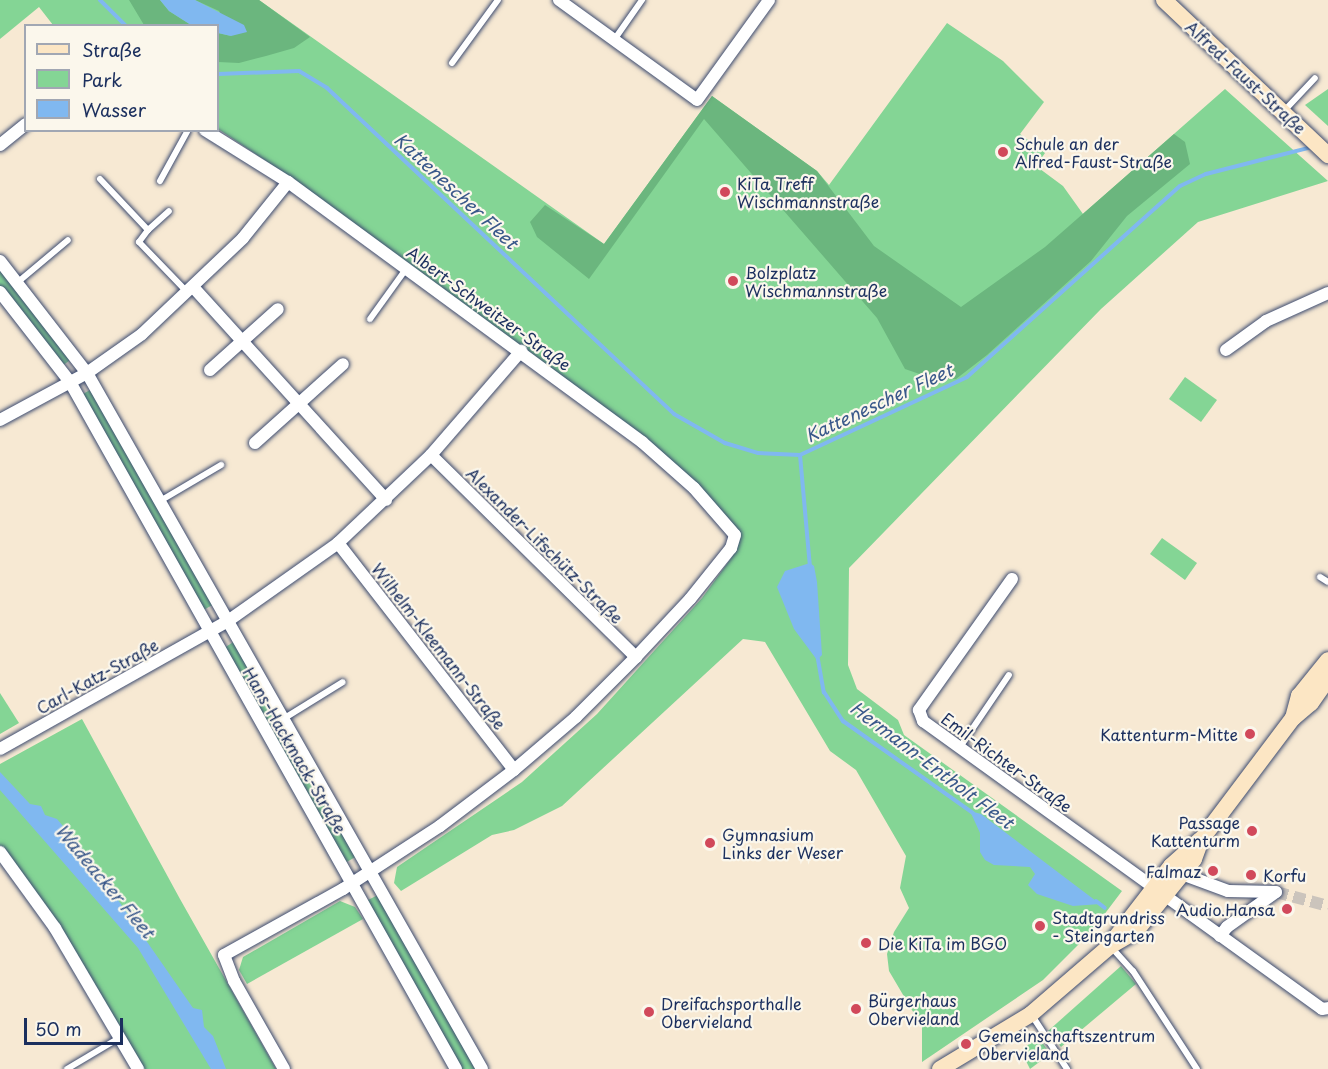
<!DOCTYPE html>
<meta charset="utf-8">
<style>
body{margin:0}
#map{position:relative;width:1328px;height:1069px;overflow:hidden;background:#f7e9d3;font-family:"Playpen Sans",sans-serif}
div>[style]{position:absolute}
.green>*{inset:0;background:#84d595}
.forest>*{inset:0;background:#6bb67e}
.water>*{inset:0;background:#80b8f0}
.stream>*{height:4px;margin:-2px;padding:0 2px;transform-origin:2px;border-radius:2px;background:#80b8f0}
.street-tunnel>*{height:12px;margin-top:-6px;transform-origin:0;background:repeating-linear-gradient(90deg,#cbc4bc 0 12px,transparent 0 18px)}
.roads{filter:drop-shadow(0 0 2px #3c4b70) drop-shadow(0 0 2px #3c4b70)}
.lane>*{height:6px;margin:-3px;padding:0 3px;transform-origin:3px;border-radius:3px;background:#fff}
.street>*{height:12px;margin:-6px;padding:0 6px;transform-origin:6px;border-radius:6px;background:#fff}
.secondary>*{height:16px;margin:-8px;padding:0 8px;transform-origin:8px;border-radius:8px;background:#fce6c4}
.dots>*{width:16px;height:16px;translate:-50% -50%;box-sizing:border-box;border:3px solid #fbf7ec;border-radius:50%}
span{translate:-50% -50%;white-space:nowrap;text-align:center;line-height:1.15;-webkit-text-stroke:4.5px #fbf7ec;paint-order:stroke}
.street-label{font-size:16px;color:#1b2f5e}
.poi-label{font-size:16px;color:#1b2f5e}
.left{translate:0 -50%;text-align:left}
.right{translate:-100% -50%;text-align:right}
.water-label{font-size:18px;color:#39588a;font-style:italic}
.legend{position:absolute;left:24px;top:24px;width:195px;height:108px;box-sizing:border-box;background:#fbf7ec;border:2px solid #a1a7b3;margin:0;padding:8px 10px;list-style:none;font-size:18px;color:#1b2f5e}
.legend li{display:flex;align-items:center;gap:12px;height:30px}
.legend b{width:30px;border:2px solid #a1a7b3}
.scale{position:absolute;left:24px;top:1018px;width:99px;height:27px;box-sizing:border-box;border:3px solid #1b2f5e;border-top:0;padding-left:8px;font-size:18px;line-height:21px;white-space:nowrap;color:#1b2f5e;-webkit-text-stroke:4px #fbf7ec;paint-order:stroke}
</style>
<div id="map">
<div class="green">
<div style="clip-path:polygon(0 0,259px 0,604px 244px,712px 96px,817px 171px,829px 185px,947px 23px,1003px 61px,1044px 102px,1020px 134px,1045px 153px,1036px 166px,1063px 186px,1083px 214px,1225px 89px,1328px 181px,1198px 222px,1101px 309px,849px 568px,848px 665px,857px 689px,898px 720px,904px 735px,1122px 891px,1091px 932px,1043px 980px,922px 1062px,922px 1027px,889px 971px,887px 954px,894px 932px,909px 908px,900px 888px,906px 856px,856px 770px,830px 751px,765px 642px,743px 639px,562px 806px,514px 830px,492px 835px,401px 891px,394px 883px,397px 867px,522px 782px,597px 714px,702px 598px,732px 557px,739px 540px,736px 528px,648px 441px,290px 177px,218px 129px,218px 26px,53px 25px,39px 7px,0 39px)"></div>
<div style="clip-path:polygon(1328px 89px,1328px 126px,1305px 105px)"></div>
<div style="clip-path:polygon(0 267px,73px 358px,62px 366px,0 286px)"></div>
<div style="clip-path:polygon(1185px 377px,1217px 400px,1201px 422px,1169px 399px)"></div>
<div style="clip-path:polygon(92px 389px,214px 604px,202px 611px,81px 395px)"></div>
<div style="clip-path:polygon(1162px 538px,1197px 563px,1185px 580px,1150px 554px)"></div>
<div style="clip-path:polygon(235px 641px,357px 856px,345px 863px,224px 648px)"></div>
<div style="clip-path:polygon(0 693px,19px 723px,0 734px)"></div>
<div style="clip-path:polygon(82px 719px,180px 899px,276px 1069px,144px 1069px,15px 863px,0 846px,0 764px)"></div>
<div style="clip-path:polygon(378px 895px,478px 1069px,460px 1069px,366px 901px)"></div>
<div style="clip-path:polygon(340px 901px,355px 907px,363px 919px,247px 984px,239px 970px,243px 957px)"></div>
<div style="clip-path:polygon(1121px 966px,1136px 984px,1061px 1047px,1048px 1031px)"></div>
<div style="clip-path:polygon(1038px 1036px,1050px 1054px,1030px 1069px,1021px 1051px)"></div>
</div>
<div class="forest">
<div style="clip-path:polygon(129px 0,160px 0,169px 11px,191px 25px,144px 25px)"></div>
<div style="clip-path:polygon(195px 0,259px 0,310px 37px,294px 48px,266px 56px,239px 63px,218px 62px,218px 33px,231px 36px,219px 11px)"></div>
<div style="clip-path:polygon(712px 96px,817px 171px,874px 246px,961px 307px,1045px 247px,1174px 134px,1185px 142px,1190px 164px,1127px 216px,1091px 261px,987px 355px,956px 379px,934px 379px,905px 369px,877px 318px,704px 119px,589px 279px,537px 237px,530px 222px,545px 205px,604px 244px)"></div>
</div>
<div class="water">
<div style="clip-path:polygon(160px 0,195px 0,244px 25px,247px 32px,231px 36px,218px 33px,218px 26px,191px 25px,169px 11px)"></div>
<div style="clip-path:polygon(810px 563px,814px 566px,817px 582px,822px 655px,817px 660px,794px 629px,777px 587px,785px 571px)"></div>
<div style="clip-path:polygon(0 772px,30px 804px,41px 806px,45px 815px,57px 819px,84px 851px,193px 1008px,202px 1010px,204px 1027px,213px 1036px,226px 1069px,211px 1069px,138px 948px,0 790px)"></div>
<div style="clip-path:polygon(970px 811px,981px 814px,1100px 904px,1073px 906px,1037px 894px,1028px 885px,1035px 874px,1030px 867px,994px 865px,985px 860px,980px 852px,980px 833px)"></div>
</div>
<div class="stream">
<div style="left:100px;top:0;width:37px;rotate:45deg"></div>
<div style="left:218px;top:74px;width:81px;rotate:-2.1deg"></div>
<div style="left:299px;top:71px;width:33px;rotate:31deg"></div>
<div style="left:327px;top:88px;width:476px;rotate:43.2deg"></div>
<div style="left:674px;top:414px;width:59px;rotate:29.6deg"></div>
<div style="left:725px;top:443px;width:34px;rotate:17deg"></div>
<div style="left:758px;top:453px;width:42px;rotate:2.7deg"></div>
<div style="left:800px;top:455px;width:184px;rotate:-25deg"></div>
<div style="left:967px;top:377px;width:286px;rotate:-41.9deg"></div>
<div style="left:1180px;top:186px;width:29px;rotate:-25deg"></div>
<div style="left:1206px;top:174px;width:109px;rotate:-14.3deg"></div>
<div style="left:800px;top:455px;width:111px;rotate:84.9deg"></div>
<div style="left:817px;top:654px;width:39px;rotate:80deg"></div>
<div style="left:824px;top:692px;width:35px;rotate:57deg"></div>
<div style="left:843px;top:721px;width:159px;rotate:35.3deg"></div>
<div style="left:1096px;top:901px;width:11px;rotate:38deg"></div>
</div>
<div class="street-tunnel">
<div style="left:1276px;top:892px;width:54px;rotate:15.1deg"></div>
</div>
<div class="roads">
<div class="lane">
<div style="left:614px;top:40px;width:49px;rotate:-55deg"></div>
<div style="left:452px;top:63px;width:78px;rotate:-53.9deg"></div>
<div style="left:1284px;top:111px;width:45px;rotate:-46.8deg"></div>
<div style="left:100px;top:179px;width:70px;rotate:46.7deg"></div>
<div style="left:148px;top:230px;width:15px;rotate:127deg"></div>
<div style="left:139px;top:242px;width:71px;rotate:46.1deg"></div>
<div style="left:160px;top:181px;width:58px;rotate:-61.2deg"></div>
<div style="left:148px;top:230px;width:28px;rotate:-42deg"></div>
<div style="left:18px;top:282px;width:65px;rotate:-40deg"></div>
<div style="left:370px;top:319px;width:62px;rotate:-54.2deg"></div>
<div style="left:160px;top:501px;width:71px;rotate:-30.5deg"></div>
<div style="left:1320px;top:577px;width:9px;rotate:32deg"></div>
<div style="left:283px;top:719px;width:70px;rotate:-31.7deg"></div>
<div style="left:960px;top:747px;width:87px;rotate:-55.8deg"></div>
<div style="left:1112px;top:948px;width:31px;rotate:48deg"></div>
<div style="left:1133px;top:971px;width:117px;rotate:56.9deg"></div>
<div style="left:1031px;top:1014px;width:66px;rotate:56.8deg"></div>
<div style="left:67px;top:1069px;width:61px;rotate:-30.8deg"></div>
</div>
<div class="street">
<div style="left:559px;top:0;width:170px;rotate:35.9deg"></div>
<div style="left:697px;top:100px;width:123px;rotate:-54.2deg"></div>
<div style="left:205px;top:130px;width:98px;rotate:32.1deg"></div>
<div style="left:288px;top:182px;width:439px;rotate:36.3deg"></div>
<div style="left:642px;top:442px;width:69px;rotate:41.5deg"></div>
<div style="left:694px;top:488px;width:62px;rotate:48.9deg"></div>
<div style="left:735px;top:535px;width:14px;rotate:107deg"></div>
<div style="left:731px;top:548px;width:65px;rotate:128.8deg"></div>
<div style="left:690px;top:599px;width:79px;rotate:133deg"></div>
<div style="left:636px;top:657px;width:85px;rotate:135deg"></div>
<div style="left:576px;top:717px;width:82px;rotate:139.5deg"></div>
<div style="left:514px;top:770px;width:93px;rotate:142.9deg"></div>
<div style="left:440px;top:826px;width:116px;rotate:147deg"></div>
<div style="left:343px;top:889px;width:136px;rotate:151deg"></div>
<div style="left:224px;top:955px;width:28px;rotate:69deg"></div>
<div style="left:234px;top:981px;width:101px;rotate:60.4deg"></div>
<div style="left:0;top:145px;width:33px;rotate:-39deg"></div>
<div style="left:0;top:261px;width:142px;rotate:52.2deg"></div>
<div style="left:87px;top:373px;width:800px;rotate:60.42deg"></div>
<div style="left:194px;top:288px;width:286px;rotate:47.8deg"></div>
<div style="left:0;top:292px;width:114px;rotate:52.1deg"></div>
<div style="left:70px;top:382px;width:788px;rotate:60.67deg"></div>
<div style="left:1226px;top:350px;width:49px;rotate:-35.9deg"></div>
<div style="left:1266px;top:321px;width:68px;rotate:-24.3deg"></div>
<div style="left:210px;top:370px;width:91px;rotate:-41.9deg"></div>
<div style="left:0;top:420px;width:99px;rotate:-28.4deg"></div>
<div style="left:87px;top:373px;width:67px;rotate:-35.3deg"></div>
<div style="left:142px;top:334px;width:139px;rotate:-43.5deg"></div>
<div style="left:243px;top:238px;width:72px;rotate:-51.2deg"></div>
<div style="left:255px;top:443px;width:118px;rotate:-41.9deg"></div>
<div style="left:431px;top:455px;width:288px;rotate:44.6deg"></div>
<div style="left:338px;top:543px;width:287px;rotate:52.2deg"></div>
<div style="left:1012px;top:579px;width:161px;rotate:125.4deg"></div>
<div style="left:919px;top:710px;width:12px;rotate:70deg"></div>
<div style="left:923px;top:721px;width:492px;rotate:35.8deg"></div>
<div style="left:1322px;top:1009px;width:6px;rotate:-9deg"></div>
<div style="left:0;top:749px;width:261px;rotate:-29.3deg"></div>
<div style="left:228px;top:621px;width:135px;rotate:-35.3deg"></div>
<div style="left:338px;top:543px;width:128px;rotate:-43.4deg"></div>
<div style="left:431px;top:455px;width:138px;rotate:-49.1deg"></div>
<div style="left:0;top:852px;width:94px;rotate:54.1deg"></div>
<div style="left:55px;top:928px;width:164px;rotate:59.5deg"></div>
<div style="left:1182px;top:874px;width:49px;rotate:20.3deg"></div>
<div style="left:1228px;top:891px;width:48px;rotate:1.2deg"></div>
<div style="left:1220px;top:936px;width:11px;rotate:-52deg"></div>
<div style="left:1227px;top:927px;width:60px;rotate:-35.5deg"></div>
</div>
<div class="secondary">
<div style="left:1164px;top:0;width:226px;rotate:43.4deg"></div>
<div style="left:1293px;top:718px;width:23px;rotate:-75deg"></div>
<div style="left:1299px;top:696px;width:46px;rotate:-51.1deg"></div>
<div style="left:1110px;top:945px;width:100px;rotate:-52.3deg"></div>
<div style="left:1171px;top:866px;width:39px;rotate:-42deg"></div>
<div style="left:940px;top:1069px;width:106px;rotate:-31.1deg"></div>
<div style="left:1031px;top:1014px;width:104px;rotate:-40.7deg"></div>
<div style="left:1110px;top:946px;width:30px;rotate:-30deg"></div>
<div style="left:1136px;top:931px;width:92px;rotate:-51.1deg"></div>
<div style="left:1194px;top:859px;width:20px;rotate:-70deg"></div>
<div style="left:1201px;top:840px;width:153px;rotate:-53deg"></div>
<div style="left:1293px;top:718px;width:23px;rotate:-40deg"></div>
<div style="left:1311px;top:703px;width:29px;rotate:-55deg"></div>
</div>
</div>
<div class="dots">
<div style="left:1003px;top:152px;background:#d1495b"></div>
<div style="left:725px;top:192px;background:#d1495b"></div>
<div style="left:733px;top:281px;background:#d1495b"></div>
<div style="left:1250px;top:734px;background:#d1495b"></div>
<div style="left:1252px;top:831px;background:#d1495b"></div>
<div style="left:710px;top:843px;background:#d1495b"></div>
<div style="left:1213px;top:871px;background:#d1495b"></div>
<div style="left:1251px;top:875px;background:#d1495b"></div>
<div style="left:1287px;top:909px;background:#d1495b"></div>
<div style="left:1040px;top:926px;background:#d1495b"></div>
<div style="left:866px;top:943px;background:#d1495b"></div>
<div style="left:856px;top:1009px;background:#d1495b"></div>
<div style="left:649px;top:1012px;background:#d1495b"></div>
<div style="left:966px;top:1044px;background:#d1495b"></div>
</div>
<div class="street-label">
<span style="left:1246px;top:77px;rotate:43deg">Alfred-Faust-Straße</span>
<span style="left:489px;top:308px;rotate:36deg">Albert-Schweitzer-Straße</span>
<span style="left:545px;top:545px;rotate:45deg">Alexander-Lifschütz-Straße</span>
<span style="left:439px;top:646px;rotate:52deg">Wilhelm-Kleemann-Straße</span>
<span style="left:97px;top:676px;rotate:-29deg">Carl-Katz-Straße</span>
<span style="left:295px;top:750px;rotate:60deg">Hans-Hackmack-Straße</span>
<span style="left:1007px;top:762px;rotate:36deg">Emil-Richter-Straße</span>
</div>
<div class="poi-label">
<span class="left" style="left:1015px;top:152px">Schule an der<br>Alfred-Faust-Straße</span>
<span class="left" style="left:737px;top:192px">KiTa Treff<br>Wischmannstraße</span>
<span class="left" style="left:745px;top:281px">Bolzplatz<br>Wischmannstraße</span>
<span class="right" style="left:1238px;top:734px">Kattenturm-Mitte</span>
<span class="right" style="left:1240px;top:831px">Passage<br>Kattenturm</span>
<span class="left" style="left:722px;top:843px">Gymnasium<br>Links der Weser</span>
<span class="right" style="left:1201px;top:871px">Falmaz</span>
<span class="left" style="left:1263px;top:875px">Korfu</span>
<span class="right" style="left:1275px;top:909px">Audio.Hansa</span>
<span class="left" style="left:1052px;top:926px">Stadtgrundriss<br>- Steingarten</span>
<span class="left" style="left:878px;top:943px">Die KiTa im BGO</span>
<span class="left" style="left:868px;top:1009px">Bürgerhaus<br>Obervieland</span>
<span class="left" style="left:661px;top:1012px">Dreifachsporthalle<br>Obervieland</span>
<span class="left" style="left:978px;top:1044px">Gemeinschaftszentrum<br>Obervieland</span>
</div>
<div class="water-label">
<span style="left:456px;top:191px;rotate:43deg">Kattenescher Fleet</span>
<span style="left:879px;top:403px;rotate:-25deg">Kattenescher Fleet</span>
<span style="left:932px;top:765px;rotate:37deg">Hermann-Entholt Fleet</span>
<span style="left:105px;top:881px;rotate:50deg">Wadeacker Fleet</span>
</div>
<ul class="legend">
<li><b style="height:8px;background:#fce6c4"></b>Straße</li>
<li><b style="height:16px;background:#84d595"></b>Park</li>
<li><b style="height:16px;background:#80b8f0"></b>Wasser</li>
</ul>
<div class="scale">50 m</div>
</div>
